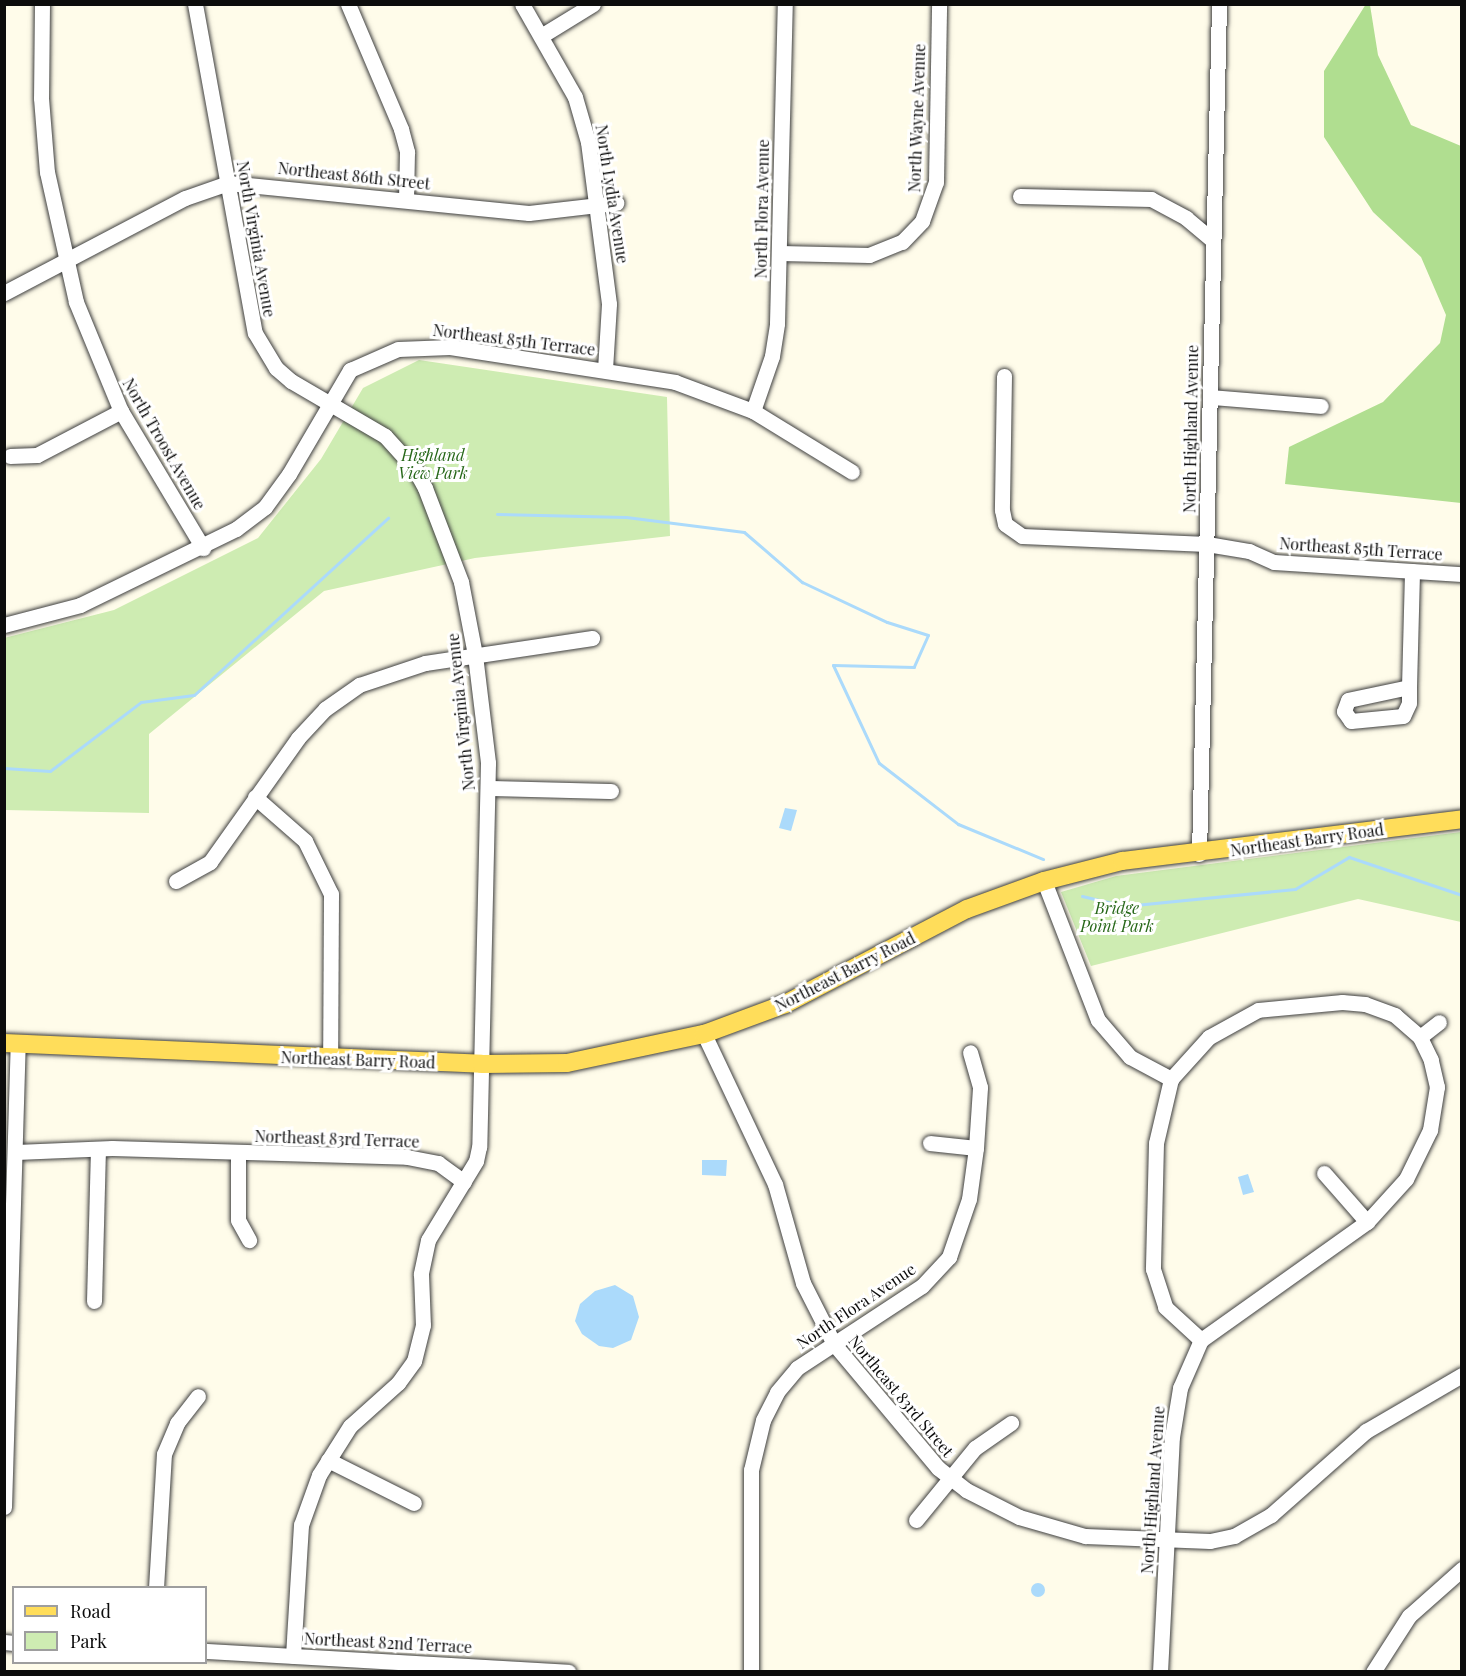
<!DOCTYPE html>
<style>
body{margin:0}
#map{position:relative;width:1466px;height:1676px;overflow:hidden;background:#fffcea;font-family:"Playfair Display",serif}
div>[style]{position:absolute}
.green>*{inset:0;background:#ceecb2}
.forest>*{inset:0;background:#b0de90}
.water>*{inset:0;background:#abdafb}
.round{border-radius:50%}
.stream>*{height:3px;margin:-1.5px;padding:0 1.5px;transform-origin:1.5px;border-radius:1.5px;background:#abdafb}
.roads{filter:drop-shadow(0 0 2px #3f3f3f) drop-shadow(0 0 2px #3f3f3f)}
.minor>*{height:15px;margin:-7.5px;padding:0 7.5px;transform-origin:7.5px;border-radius:7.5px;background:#fff}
.major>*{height:18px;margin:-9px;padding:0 9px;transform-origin:9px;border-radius:9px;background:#ffdd5a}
span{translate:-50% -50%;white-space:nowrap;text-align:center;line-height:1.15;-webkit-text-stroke:6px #fff;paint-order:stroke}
.street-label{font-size:16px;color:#0c0c0c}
.park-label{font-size:16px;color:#266718;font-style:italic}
.frame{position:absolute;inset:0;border:6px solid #0c0c0c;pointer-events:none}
.legend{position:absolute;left:12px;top:1586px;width:195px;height:78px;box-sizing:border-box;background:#fff;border:2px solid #9e9e9e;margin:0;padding:8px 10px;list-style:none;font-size:18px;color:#0c0c0c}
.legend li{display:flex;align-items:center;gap:12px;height:30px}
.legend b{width:30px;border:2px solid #9e9e9e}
</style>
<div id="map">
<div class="green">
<div style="clip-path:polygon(419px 360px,667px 397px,670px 536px,475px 558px,324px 591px,149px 734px,149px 813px,5px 810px,4px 638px,114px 610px,258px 538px,321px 459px,363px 388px)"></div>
<div style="clip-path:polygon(1461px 832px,1461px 922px,1358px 899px,1091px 966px,1061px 892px,1116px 876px)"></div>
</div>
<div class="forest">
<div style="clip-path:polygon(1366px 4px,1370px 5px,1378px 55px,1411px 125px,1461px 146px,1461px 503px,1285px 484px,1289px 447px,1383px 402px,1440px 343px,1446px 315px,1421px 257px,1373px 212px,1324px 137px,1324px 71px)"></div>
</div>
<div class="water">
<div style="clip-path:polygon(785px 808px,797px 810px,791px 831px,779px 828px)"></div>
<div style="clip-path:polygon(702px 1160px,727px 1160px,726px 1176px,702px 1175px)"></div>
<div style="clip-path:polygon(1248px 1174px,1254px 1192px,1243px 1195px,1238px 1177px)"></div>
<div style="clip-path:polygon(615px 1285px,633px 1296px,639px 1317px,631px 1340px,613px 1348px,599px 1346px,582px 1334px,575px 1321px,580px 1304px,595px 1291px)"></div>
<div class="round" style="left:1031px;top:1583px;width:14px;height:14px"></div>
</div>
<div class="stream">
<div style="left:497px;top:514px;width:129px;rotate:1.3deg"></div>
<div style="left:626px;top:517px;width:119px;rotate:7.2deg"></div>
<div style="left:744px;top:532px;width:77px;rotate:40.8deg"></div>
<div style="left:802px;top:582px;width:94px;rotate:25.2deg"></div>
<div style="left:887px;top:622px;width:43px;rotate:17.6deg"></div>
<div style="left:928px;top:635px;width:35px;rotate:114deg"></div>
<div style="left:914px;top:667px;width:81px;rotate:-178.6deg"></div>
<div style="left:833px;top:665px;width:108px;rotate:64.9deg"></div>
<div style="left:879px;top:763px;width:100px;rotate:37.7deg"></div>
<div style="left:958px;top:824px;width:92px;rotate:22.4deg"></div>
<div style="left:4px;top:768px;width:46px;rotate:3.7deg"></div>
<div style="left:50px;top:771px;width:114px;rotate:-37.2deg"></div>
<div style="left:141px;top:702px;width:53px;rotate:-7.5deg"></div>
<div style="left:194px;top:695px;width:263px;rotate:-42.4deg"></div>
<div style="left:1082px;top:896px;width:44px;rotate:13.1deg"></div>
<div style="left:1125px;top:906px;width:171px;rotate:-5.7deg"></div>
<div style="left:1295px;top:889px;width:63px;rotate:-30.7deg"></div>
<div style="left:1349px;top:857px;width:119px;rotate:18.6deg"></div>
</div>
<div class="roads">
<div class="minor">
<div style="left:42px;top:4px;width:94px;rotate:90.6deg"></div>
<div style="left:41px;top:98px;width:74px;rotate:85.4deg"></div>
<div style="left:47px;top:172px;width:133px;rotate:77.4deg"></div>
<div style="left:76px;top:302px;width:118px;rotate:67.6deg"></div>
<div style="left:121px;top:411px;width:160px;rotate:59.1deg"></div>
<div style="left:195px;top:4px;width:334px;rotate:79.7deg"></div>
<div style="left:255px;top:333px;width:41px;rotate:59deg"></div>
<div style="left:276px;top:368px;width:20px;rotate:41deg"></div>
<div style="left:291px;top:381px;width:109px;rotate:30.3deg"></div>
<div style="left:385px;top:436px;width:43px;rotate:47.8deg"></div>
<div style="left:414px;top:468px;width:23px;rotate:61deg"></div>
<div style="left:425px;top:488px;width:101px;rotate:69deg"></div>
<div style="left:461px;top:582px;width:74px;rotate:79.1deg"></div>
<div style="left:475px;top:655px;width:109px;rotate:83.1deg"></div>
<div style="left:488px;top:763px;width:384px;rotate:91.3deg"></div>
<div style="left:479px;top:1147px;width:14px;rotate:102deg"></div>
<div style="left:476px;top:1161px;width:92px;rotate:121.3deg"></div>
<div style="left:428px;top:1240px;width:35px;rotate:102deg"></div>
<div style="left:421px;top:1274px;width:51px;rotate:87.8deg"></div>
<div style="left:423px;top:1325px;width:37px;rotate:104deg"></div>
<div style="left:414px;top:1361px;width:27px;rotate:126deg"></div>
<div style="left:398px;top:1383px;width:64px;rotate:138.1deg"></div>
<div style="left:350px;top:1426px;width:58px;rotate:122.3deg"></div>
<div style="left:319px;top:1475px;width:53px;rotate:109.8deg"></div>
<div style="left:301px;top:1525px;width:131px;rotate:93.5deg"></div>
<div style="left:348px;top:4px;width:136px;rotate:67deg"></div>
<div style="left:401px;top:129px;width:24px;rotate:75deg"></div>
<div style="left:407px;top:152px;width:46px;rotate:91.2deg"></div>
<div style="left:522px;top:4px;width:107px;rotate:60.3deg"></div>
<div style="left:575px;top:97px;width:47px;rotate:73.9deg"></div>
<div style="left:588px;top:142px;width:163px;rotate:82.6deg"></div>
<div style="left:609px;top:304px;width:65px;rotate:93.5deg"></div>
<div style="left:541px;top:36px;width:61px;rotate:-31.6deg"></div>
<div style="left:1020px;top:196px;width:131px;rotate:1.3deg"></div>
<div style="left:1151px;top:199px;width:40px;rotate:28deg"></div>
<div style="left:1186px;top:218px;width:35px;rotate:40deg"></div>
<div style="left:780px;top:253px;width:89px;rotate:1.3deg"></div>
<div style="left:869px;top:255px;width:35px;rotate:-22deg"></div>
<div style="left:902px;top:242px;width:29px;rotate:-46deg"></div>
<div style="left:922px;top:221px;width:41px;rotate:-70.3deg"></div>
<div style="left:936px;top:182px;width:178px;rotate:-89deg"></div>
<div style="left:4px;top:293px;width:204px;rotate:-27.7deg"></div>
<div style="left:185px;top:198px;width:46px;rotate:-19.2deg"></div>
<div style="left:228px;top:183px;width:302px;rotate:5.7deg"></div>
<div style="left:529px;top:213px;width:88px;rotate:-6.6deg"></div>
<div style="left:1004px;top:376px;width:134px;rotate:90.9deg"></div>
<div style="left:1002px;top:510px;width:14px;rotate:78deg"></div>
<div style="left:1005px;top:524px;width:21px;rotate:35deg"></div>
<div style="left:1022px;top:536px;width:185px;rotate:2.5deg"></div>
<div style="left:1207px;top:544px;width:43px;rotate:9.5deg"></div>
<div style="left:1249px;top:551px;width:27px;rotate:24deg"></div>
<div style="left:1274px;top:562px;width:188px;rotate:3.7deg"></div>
<div style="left:1211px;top:397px;width:110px;rotate:4.7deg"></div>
<div style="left:753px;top:411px;width:58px;rotate:-70.9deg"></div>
<div style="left:772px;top:356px;width:33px;rotate:-81deg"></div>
<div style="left:777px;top:323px;width:319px;rotate:-88.6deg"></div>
<div style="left:10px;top:456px;width:27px;rotate:-2deg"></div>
<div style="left:37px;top:455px;width:95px;rotate:-27.6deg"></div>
<div style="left:4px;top:625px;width:79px;rotate:-14.7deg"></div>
<div style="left:80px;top:605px;width:174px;rotate:-26deg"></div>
<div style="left:236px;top:529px;width:36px;rotate:-37deg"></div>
<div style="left:265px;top:507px;width:41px;rotate:-54deg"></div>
<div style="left:289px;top:474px;width:121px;rotate:-59.6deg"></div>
<div style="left:350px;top:370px;width:52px;rotate:-23.6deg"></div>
<div style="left:398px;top:349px;width:52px;rotate:-2.2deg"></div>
<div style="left:450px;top:347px;width:228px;rotate:8.8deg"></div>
<div style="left:675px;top:382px;width:83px;rotate:20.4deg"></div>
<div style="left:753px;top:411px;width:116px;rotate:31.6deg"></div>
<div style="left:1409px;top:687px;width:62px;rotate:168deg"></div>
<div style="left:1348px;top:700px;width:12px;rotate:110deg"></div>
<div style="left:1344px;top:711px;width:12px;rotate:55deg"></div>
<div style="left:1351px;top:721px;width:52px;rotate:-5.5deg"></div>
<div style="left:1403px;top:716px;width:14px;rotate:-65deg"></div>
<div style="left:1409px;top:703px;width:16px;rotate:-90deg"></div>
<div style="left:1409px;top:687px;width:116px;rotate:-88.5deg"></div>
<div style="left:489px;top:788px;width:122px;rotate:1.4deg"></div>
<div style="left:255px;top:797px;width:67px;rotate:41.3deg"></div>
<div style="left:305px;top:841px;width:59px;rotate:63.9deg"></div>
<div style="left:331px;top:894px;width:165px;rotate:90.3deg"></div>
<div style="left:1199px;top:854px;width:850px;rotate:-88.65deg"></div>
<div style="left:176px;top:881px;width:39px;rotate:-29deg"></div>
<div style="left:210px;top:862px;width:152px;rotate:-54.6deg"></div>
<div style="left:298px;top:738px;width:40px;rotate:-47deg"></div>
<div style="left:325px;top:709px;width:42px;rotate:-35.2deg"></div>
<div style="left:359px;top:685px;width:70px;rotate:-18.4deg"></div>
<div style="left:425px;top:663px;width:169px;rotate:-8.5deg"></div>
<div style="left:1044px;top:881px;width:149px;rotate:68.8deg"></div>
<div style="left:1098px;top:1020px;width:49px;rotate:49.1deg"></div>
<div style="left:1130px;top:1057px;width:47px;rotate:28.2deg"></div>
<div style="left:704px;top:1034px;width:166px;rotate:64.7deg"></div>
<div style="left:775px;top:1184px;width:103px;rotate:74.2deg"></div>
<div style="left:803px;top:1283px;width:68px;rotate:63.1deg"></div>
<div style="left:834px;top:1344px;width:162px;rotate:50deg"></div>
<div style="left:938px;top:1468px;width:36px;rotate:38deg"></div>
<div style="left:966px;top:1490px;width:59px;rotate:27deg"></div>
<div style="left:1019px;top:1517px;width:69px;rotate:16.1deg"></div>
<div style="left:1085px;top:1536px;width:125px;rotate:2.3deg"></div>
<div style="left:1210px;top:1541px;width:25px;rotate:-12deg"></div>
<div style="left:1234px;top:1536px;width:43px;rotate:-29.6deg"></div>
<div style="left:1271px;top:1515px;width:127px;rotate:-41.5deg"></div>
<div style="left:1366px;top:1431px;width:111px;rotate:-30.3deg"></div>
<div style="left:1420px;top:1037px;width:24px;rotate:-38deg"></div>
<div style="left:930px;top:1143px;width:46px;rotate:6.2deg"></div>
<div style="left:16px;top:1152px;width:96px;rotate:-2.4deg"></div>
<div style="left:112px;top:1148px;width:295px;rotate:1.7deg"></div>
<div style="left:407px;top:1157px;width:32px;rotate:11deg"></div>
<div style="left:438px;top:1163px;width:32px;rotate:36deg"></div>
<div style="left:238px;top:1153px;width:67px;rotate:90deg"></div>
<div style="left:238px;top:1220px;width:23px;rotate:61deg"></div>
<div style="left:1324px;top:1173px;width:65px;rotate:48.7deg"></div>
<div style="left:94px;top:1301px;width:151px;rotate:-88.5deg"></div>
<div style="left:328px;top:1460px;width:96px;rotate:26.6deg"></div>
<div style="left:4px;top:1507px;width:463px;rotate:-88.3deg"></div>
<div style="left:916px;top:1520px;width:93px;rotate:-50.7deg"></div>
<div style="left:975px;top:1448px;width:44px;rotate:-34.8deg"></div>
<div style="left:156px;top:1588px;width:134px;rotate:-86.6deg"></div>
<div style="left:164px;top:1454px;width:34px;rotate:-67deg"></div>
<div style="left:177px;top:1423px;width:34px;rotate:-52deg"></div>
<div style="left:4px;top:1642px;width:10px;rotate:6deg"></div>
<div style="left:206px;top:1651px;width:363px;rotate:3.3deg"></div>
<div style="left:751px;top:1672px;width:202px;rotate:-90deg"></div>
<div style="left:751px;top:1470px;width:51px;rotate:-76.5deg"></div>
<div style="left:763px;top:1420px;width:31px;rotate:-63deg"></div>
<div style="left:777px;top:1392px;width:31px;rotate:-50deg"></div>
<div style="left:797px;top:1368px;width:149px;rotate:-33.3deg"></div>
<div style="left:922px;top:1286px;width:40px;rotate:-47deg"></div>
<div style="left:949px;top:1257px;width:61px;rotate:-71deg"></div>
<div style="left:969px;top:1199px;width:51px;rotate:-82.2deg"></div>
<div style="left:976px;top:1148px;width:61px;rotate:-86.2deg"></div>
<div style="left:980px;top:1087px;width:36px;rotate:-106deg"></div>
<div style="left:1160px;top:1672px;width:235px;rotate:-87.1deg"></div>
<div style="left:1172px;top:1437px;width:50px;rotate:-80.7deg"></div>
<div style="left:1180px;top:1388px;width:52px;rotate:-66.4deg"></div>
<div style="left:1201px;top:1340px;width:204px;rotate:-35.4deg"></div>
<div style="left:1367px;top:1222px;width:58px;rotate:-47.8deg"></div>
<div style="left:1406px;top:1179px;width:55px;rotate:-63.9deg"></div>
<div style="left:1430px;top:1130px;width:44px;rotate:-80.8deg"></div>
<div style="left:1437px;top:1087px;width:28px;rotate:-103deg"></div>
<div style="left:1431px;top:1060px;width:25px;rotate:-116deg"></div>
<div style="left:1420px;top:1037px;width:33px;rotate:-139deg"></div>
<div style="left:1395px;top:1015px;width:32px;rotate:-160deg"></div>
<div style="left:1365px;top:1004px;width:23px;rotate:-175deg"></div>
<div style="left:1342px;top:1002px;width:84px;rotate:174.6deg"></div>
<div style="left:1258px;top:1010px;width:56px;rotate:151.1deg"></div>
<div style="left:1209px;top:1037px;width:57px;rotate:132.1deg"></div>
<div style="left:1171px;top:1079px;width:66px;rotate:103.2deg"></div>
<div style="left:1156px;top:1143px;width:126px;rotate:91.4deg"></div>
<div style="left:1153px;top:1269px;width:40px;rotate:72deg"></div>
<div style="left:1165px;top:1307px;width:49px;rotate:42.5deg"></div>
<div style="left:1373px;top:1672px;width:67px;rotate:-57.3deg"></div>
<div style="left:1409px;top:1616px;width:71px;rotate:-41.6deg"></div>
</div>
<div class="major">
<div style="left:4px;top:1043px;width:478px;rotate:2.5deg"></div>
<div style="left:482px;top:1064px;width:85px;rotate:-0.7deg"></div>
<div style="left:567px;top:1063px;width:140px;rotate:-12deg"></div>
<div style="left:704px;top:1034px;width:86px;rotate:-20.3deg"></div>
<div style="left:785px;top:1004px;width:205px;rotate:-27.6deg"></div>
<div style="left:967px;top:909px;width:82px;rotate:-20deg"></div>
<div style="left:1044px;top:881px;width:81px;rotate:-14.4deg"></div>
<div style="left:1122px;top:861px;width:343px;rotate:-7deg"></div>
</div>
</div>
<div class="street-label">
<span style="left:917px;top:118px;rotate:-88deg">North Wayne Avenue</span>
<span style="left:354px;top:176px;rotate:6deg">Northeast 86th Street</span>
<span style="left:612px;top:194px;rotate:81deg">North Lydia Avenue</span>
<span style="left:762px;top:209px;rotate:-89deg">North Flora Avenue</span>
<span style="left:256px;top:239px;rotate:80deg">North Virginia Avenue</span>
<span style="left:514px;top:340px;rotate:7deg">Northeast 85th Terrace</span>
<span style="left:1191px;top:429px;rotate:-89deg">North Highland Avenue</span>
<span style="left:164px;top:444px;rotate:60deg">North Troost Avenue</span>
<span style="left:1361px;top:549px;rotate:4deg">Northeast 85th Terrace</span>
<span style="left:461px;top:712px;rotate:-96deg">North Virginia Avenue</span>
<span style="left:1307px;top:840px;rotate:-8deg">Northeast Barry Road</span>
<span style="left:845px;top:972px;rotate:-27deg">Northeast Barry Road</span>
<span style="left:358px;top:1060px;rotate:2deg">Northeast Barry Road</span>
<span style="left:337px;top:1139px;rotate:2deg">Northeast 83rd Terrace</span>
<span style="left:856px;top:1306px;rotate:-34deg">North Flora Avenue</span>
<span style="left:901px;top:1396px;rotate:50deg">Northeast 83rd Street</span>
<span style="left:1153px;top:1490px;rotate:-86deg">North Highland Avenue</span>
<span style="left:388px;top:1643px;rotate:3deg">Northeast 82nd Terrace</span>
</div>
<div class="park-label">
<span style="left:433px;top:464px">Highland<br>View Park</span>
<span style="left:1117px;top:917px">Bridge<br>Point Park</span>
</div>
<div class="frame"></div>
<ul class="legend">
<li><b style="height:8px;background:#ffdd5a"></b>Road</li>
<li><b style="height:16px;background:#ceecb2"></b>Park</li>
</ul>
</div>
